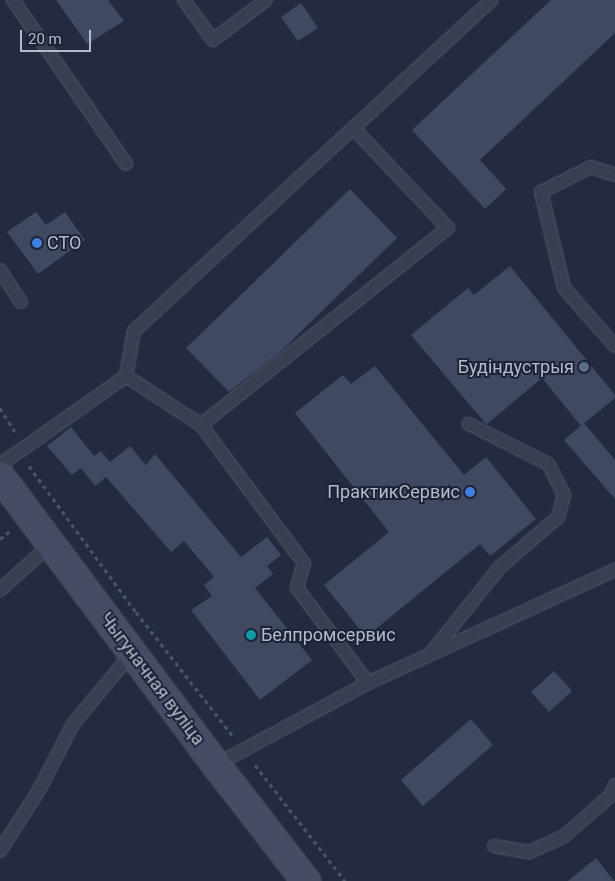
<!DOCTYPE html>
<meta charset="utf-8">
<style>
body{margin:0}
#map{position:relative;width:615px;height:881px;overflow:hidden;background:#242b41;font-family:Roboto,sans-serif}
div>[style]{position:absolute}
.building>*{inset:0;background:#404862}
.path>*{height:3px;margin-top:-1.5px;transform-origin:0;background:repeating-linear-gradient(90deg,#45575f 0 4px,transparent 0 8px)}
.roads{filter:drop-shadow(0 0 1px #54596b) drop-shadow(0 0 1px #54596b)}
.lane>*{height:12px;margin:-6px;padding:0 6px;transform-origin:6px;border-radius:6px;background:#393e51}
.secondary>*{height:28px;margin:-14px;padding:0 14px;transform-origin:14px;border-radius:14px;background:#474c64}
.dots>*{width:14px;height:14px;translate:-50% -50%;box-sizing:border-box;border:2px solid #1d2336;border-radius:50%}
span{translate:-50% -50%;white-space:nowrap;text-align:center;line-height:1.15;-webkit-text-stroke:4px #1d2336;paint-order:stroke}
.poi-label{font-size:18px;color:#b5bacb}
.left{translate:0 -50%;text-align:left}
.right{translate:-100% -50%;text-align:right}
.street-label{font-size:18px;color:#b5bacb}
.scale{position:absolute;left:20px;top:30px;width:71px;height:22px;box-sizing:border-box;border:2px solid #b5bacb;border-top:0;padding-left:6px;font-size:15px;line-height:18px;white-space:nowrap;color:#b5bacb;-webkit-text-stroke:4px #1d2336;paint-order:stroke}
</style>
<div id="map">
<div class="building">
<div style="clip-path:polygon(56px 0,108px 0,124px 21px,87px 44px)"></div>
<div style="clip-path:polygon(551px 0,615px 0,615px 33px,480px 160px,506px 189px,485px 209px,412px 130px)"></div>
<div style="clip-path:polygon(301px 3px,318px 28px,298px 41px,281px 17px)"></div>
<div style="clip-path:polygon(350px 189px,397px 238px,280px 352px,229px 392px,186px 348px)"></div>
<div style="clip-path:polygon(36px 212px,46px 225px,65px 212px,85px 240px,38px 274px,7px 232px)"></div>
<div style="clip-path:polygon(510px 266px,615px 395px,615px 398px,581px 426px,542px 378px,487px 424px,485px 423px,411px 335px,468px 288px,474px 295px)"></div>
<div style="clip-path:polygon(375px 366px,464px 475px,486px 457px,536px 519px,490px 556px,480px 544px,366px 637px,324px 585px,389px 532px,295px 413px,343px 375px,351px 384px)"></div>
<div style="clip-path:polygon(584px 423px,615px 460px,615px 499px,564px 440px)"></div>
<div style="clip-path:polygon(71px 427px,94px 456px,101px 451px,110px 462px,130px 446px,146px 465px,155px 454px,241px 557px,267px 537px,281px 555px,267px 566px,273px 574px,255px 588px,312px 660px,260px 700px,191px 610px,212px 596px,204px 585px,214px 577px,184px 541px,171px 552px,106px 477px,95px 486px,81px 468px,72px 475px,47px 446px)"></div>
<div style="clip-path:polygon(554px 671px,572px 691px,549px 712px,531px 692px)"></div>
<div style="clip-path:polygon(471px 719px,493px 745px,423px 806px,401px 780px)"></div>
<div style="clip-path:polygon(596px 858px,614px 881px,568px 881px)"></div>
</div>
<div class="path">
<div style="left:0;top:408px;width:28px;rotate:58deg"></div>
<div style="left:29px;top:466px;width:181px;rotate:53.8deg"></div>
<div style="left:136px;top:612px;width:157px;rotate:52deg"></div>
<div style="left:0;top:539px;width:13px;rotate:-39deg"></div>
<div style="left:255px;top:765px;width:147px;rotate:52.2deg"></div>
</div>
<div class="roads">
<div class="lane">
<div style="left:13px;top:0;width:199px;rotate:55.4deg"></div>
<div style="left:184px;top:0;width:49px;rotate:54.1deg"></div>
<div style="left:213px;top:40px;width:66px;rotate:-37deg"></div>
<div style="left:615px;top:175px;width:25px;rotate:-162deg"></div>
<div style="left:591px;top:167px;width:56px;rotate:153.4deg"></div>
<div style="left:541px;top:192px;width:99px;rotate:76.5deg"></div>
<div style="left:564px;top:288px;width:77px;rotate:48.7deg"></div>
<div style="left:0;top:270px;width:38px;rotate:57deg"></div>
<div style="left:126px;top:376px;width:90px;rotate:33.2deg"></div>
<div style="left:201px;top:425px;width:316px;rotate:-38.6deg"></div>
<div style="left:448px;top:228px;width:138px;rotate:-133.5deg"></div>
<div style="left:201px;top:425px;width:172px;rotate:53.3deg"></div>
<div style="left:304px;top:563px;width:26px;rotate:106deg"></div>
<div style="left:297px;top:588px;width:119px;rotate:53.2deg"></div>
<div style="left:368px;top:683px;width:173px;rotate:151.7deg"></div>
<div style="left:0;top:465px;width:154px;rotate:-35.2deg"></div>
<div style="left:126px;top:376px;width:46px;rotate:-79.9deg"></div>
<div style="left:134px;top:331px;width:487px;rotate:-42.8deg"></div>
<div style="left:0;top:590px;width:69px;rotate:-42deg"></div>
<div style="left:431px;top:653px;width:109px;rotate:-51.3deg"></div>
<div style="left:499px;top:568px;width:78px;rotate:-40.8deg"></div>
<div style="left:558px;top:517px;width:23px;rotate:-75deg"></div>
<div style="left:564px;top:495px;width:35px;rotate:-117deg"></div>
<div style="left:548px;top:464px;width:89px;rotate:-153.1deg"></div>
<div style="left:368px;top:683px;width:272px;rotate:-24.6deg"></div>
<div style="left:494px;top:846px;width:36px;rotate:10deg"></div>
<div style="left:529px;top:852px;width:37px;rotate:-24deg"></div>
<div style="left:563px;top:837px;width:62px;rotate:-41.1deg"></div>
<div style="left:610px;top:796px;width:12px;rotate:-66deg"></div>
<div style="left:0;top:851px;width:72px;rotate:-57.4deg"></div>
<div style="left:39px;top:790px;width:74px;rotate:-62.7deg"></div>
<div style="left:73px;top:724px;width:92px;rotate:-50.3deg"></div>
</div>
<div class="secondary">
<div style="left:0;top:476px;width:361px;rotate:53.2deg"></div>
<div style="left:216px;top:765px;width:147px;rotate:52.2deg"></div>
</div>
</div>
<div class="dots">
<div style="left:37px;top:243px;background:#3f7fe0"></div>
<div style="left:584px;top:367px;background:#5c6f8a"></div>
<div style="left:470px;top:492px;background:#3f7fe0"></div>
<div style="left:251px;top:635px;background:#0f9aa8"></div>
</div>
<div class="poi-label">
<span class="left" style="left:47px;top:243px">СТО</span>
<span class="right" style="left:574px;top:367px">Будіндустрыя</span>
<span class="right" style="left:460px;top:492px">ПрактикСервис</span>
<span class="left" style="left:261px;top:635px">Белпромсервис</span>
</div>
<div class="street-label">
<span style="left:152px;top:679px;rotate:53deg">Чыгуначная вуліца</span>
</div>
<div class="scale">20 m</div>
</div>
